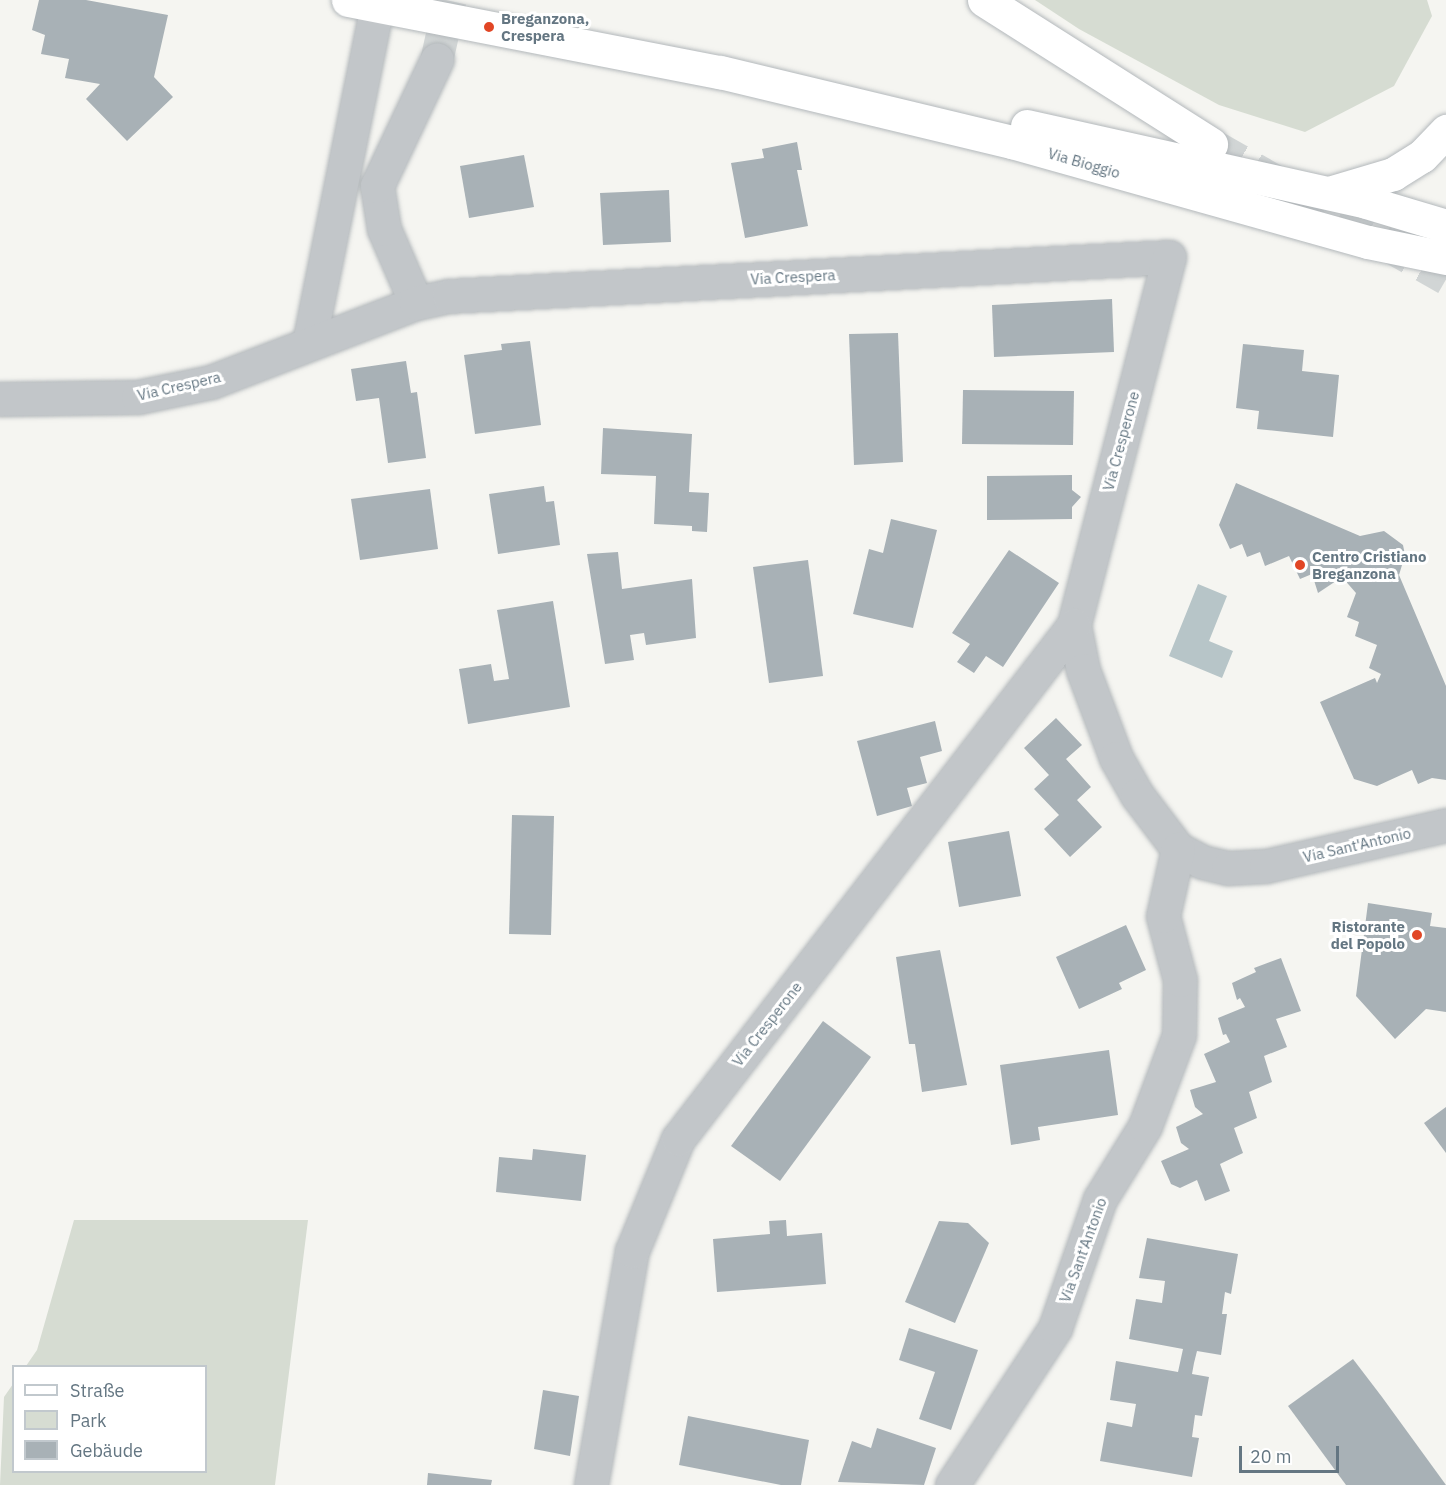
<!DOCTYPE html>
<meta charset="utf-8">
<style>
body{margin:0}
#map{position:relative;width:1446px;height:1485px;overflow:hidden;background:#f5f5f1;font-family:"IBM Plex Sans",sans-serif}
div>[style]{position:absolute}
.green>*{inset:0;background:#d6dcd2}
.water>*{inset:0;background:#b7c5c8}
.building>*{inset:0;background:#a8b1b6}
.minor-tunnel>*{height:33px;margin-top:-16.5px;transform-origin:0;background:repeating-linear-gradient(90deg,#d1d5d5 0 33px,transparent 0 49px)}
.highway-tunnel>*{height:33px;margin-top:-16.5px;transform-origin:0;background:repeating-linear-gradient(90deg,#d1d5d5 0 33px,transparent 0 49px)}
.roads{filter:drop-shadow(0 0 2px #b3b8bb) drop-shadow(0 0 2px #b3b8bb)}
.minor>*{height:33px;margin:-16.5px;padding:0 16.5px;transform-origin:16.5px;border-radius:16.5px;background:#c2c6c9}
.major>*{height:33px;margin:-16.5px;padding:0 16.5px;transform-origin:16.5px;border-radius:16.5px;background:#fff}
.highway>*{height:33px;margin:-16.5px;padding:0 16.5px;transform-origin:16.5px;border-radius:16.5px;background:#fff}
.dots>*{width:16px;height:16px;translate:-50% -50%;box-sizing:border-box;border:3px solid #fff;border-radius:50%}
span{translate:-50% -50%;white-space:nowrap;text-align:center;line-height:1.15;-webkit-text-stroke:6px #fff;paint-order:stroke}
.poi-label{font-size:15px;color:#647682;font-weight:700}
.left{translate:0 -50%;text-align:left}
.right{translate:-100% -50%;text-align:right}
.street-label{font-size:15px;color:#647682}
.legend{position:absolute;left:12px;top:1365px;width:195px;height:108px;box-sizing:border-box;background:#fff;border:2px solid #c1c8cd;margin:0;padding:8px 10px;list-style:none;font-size:18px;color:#647682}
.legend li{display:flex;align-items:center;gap:12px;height:30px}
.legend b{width:30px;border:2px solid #c1c8cd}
.scale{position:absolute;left:1239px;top:1446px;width:100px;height:27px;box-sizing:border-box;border:3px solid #647682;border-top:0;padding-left:8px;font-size:18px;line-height:21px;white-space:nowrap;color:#647682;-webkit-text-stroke:4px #fff;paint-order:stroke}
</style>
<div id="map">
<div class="green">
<div style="clip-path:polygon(1035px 0,1427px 0,1432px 16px,1394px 86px,1305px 132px,1219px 105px,1079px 29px)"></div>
<div style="clip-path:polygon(74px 1220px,308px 1220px,275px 1485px,0 1485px,4px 1397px,13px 1384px,14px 1472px,206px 1472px,206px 1366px,26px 1366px,37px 1350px)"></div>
</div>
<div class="water">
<div style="clip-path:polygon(1198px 584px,1227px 596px,1209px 641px,1233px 651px,1222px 678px,1169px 656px)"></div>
</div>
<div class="building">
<div style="clip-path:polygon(39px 0,86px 0,168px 15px,154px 77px,173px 97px,127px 141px,86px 99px,100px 84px,65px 78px,69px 59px,41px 54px,45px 35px,32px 30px)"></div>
<div style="clip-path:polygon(797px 142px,802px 170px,797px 170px,808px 226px,745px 238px,731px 163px,764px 158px,762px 149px)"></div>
<div style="clip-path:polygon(524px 155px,534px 207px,469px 218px,460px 166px)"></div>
<div style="clip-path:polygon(669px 190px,671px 242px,603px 245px,600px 193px)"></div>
<div style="clip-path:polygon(1112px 299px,1114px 352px,994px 357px,992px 305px)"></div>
<div style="clip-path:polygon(898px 333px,903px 462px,854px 465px,849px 334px)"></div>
<div style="clip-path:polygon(530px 341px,541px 425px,475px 434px,464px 355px,502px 350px,501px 344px)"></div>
<div style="clip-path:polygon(1243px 344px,1304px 350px,1302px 371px,1339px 375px,1333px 437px,1257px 429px,1259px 411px,1236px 408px)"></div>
<div style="clip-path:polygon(406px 361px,411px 393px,417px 392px,426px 458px,388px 463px,379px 398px,356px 401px,351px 369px)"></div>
<div style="clip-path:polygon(963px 390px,1074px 391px,1073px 445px,962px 444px)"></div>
<div style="clip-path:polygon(603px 428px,692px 434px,689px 492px,709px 493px,707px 532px,692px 531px,692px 526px,654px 524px,656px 476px,601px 474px)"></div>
<div style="clip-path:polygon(1072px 475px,1072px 490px,1081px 497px,1072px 507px,1072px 519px,987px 520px,987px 476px)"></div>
<div style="clip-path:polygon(1236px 483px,1360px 536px,1384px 531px,1403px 545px,1405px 555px,1399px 575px,1446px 686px,1446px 780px,1432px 778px,1418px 784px,1412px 770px,1377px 786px,1354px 779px,1320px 702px,1375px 678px,1377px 683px,1381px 674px,1369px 668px,1377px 645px,1355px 636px,1359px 622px,1347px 617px,1356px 593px,1342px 577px,1318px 593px,1312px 574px,1300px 579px,1289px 556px,1265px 566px,1260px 552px,1247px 557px,1242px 544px,1230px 549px,1219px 525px)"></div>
<div style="clip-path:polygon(544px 486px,546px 502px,554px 501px,560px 545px,498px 554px,489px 494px)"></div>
<div style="clip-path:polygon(430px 489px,438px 549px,360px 560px,351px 499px)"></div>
<div style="clip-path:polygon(891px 519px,937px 530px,913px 628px,853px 614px,869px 549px,883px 553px)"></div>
<div style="clip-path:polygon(1009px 550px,1059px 583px,1003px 667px,986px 656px,974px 673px,957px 662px,970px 644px,952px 633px)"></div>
<div style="clip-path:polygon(618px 552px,622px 589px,692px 579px,696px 638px,646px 645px,644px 633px,630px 635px,634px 660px,605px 664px,587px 554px)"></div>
<div style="clip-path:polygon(808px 560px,823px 676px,769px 683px,753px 567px)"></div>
<div style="clip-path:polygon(553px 601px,570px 707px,468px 724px,459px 669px,491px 664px,494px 681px,509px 679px,497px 610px)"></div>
<div style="clip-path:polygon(1056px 718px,1082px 745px,1066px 759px,1091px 787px,1077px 800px,1102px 827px,1070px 857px,1044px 829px,1059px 815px,1034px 789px,1049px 775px,1024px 748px)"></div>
<div style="clip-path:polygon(935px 721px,942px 751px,920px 757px,927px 783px,907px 788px,912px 806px,877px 816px,857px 741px)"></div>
<div style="clip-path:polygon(512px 815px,554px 816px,551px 935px,509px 934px)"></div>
<div style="clip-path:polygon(1009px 831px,1021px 896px,959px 907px,948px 842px)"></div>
<div style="clip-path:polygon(1368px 903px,1432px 913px,1430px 926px,1446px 928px,1446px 1012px,1426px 1009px,1395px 1039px,1356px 996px)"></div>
<div style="clip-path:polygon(1126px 925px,1146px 970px,1119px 983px,1122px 989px,1079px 1009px,1056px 957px)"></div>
<div style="clip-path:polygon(940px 950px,967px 1085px,922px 1092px,915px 1044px,909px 1044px,896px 957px)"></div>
<div style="clip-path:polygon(1281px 958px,1301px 1011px,1276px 1019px,1287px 1047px,1264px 1056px,1272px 1082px,1249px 1092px,1257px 1118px,1234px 1128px,1243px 1153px,1220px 1164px,1230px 1191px,1205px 1201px,1197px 1180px,1180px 1188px,1171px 1184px,1161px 1161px,1189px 1149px,1181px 1143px,1176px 1127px,1203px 1114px,1195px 1107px,1190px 1090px,1216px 1082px,1204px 1054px,1230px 1042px,1226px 1034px,1223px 1035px,1218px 1018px,1245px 1007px,1240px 998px,1237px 1000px,1232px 983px,1256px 972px,1254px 968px)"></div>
<div style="clip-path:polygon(823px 1021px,871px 1057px,780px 1181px,731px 1146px)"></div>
<div style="clip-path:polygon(1109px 1050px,1118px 1115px,1038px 1127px,1040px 1140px,1011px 1145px,1000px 1065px)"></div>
<div style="clip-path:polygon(1446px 1107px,1446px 1153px,1424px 1123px)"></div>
<div style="clip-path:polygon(533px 1149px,586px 1155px,581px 1201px,496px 1192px,499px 1157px,532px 1160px)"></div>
<div style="clip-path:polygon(786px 1220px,787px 1236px,822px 1233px,826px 1284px,717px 1292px,713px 1239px,770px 1234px,769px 1221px)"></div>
<div style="clip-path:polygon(939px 1221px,968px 1223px,989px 1243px,955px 1323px,905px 1302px)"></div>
<div style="clip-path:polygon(1147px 1238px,1238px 1254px,1231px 1294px,1225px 1292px,1222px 1314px,1227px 1314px,1221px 1355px,1197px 1351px,1194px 1363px,1192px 1374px,1209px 1377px,1202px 1416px,1195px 1415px,1192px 1437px,1199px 1438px,1192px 1477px,1100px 1461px,1107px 1422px,1132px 1427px,1136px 1404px,1110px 1400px,1116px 1361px,1178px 1372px,1183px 1349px,1129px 1339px,1136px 1299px,1162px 1303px,1165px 1281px,1139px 1278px)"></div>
<div style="clip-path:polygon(909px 1328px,978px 1350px,951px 1430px,919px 1419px,935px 1372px,899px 1360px)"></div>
<div style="clip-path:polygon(1353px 1359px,1382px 1397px,1446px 1485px,1346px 1485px,1288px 1406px)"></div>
<div style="clip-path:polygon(543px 1390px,579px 1396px,570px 1456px,534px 1449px)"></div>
<div style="clip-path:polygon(688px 1416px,809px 1440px,801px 1485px,781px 1485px,679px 1465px)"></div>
<div style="clip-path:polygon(877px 1428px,936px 1448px,924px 1485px,838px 1482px,852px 1441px,871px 1448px)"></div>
<div style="clip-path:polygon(428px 1473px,492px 1480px,491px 1485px,427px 1485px)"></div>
</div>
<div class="minor-tunnel">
<div style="left:437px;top:59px;width:60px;rotate:-77.6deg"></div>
</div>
<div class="highway-tunnel">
<div style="left:1211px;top:144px;width:271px;rotate:29.7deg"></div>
</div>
<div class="roads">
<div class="minor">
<div style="left:416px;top:303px;width:81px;rotate:-113.4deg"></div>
<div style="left:384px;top:229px;width:44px;rotate:-99.2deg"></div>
<div style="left:377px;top:186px;width:140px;rotate:-64.7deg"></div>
<div style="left:309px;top:343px;width:344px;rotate:-78.6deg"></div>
<div style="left:0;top:399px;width:138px;rotate:-0.8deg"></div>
<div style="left:138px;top:397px;width:75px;rotate:-11.6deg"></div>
<div style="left:211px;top:382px;width:220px;rotate:-21.1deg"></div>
<div style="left:416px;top:303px;width:34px;rotate:-12deg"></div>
<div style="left:449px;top:296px;width:721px;rotate:-3.1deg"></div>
<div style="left:1169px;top:257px;width:380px;rotate:104.5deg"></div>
<div style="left:1074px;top:625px;width:46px;rotate:78.7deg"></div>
<div style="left:1083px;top:670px;width:94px;rotate:69.4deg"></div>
<div style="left:1116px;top:758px;width:43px;rotate:60.4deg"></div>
<div style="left:1137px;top:795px;width:68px;rotate:52.8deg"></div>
<div style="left:1178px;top:849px;width:27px;rotate:28deg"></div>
<div style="left:1202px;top:862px;width:27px;rotate:13deg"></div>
<div style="left:1228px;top:868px;width:38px;rotate:-3deg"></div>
<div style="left:1266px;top:866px;width:185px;rotate:-12.8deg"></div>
<div style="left:591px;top:1485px;width:238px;rotate:-80.1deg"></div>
<div style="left:632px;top:1251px;width:121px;rotate:-67.7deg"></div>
<div style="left:678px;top:1139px;width:649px;rotate:-52.39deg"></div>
<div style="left:952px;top:1485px;width:188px;rotate:-56.7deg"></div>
<div style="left:1055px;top:1328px;width:137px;rotate:-70.8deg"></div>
<div style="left:1100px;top:1199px;width:86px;rotate:-58.3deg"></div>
<div style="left:1145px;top:1126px;width:97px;rotate:-69.5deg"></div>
<div style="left:1179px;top:1035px;width:55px;rotate:-89deg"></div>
<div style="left:1180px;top:980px;width:66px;rotate:-104.9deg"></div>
<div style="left:1163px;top:916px;width:69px;rotate:-77.4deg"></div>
</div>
<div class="major">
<div style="left:348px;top:0;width:379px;rotate:11deg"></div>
<div style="left:720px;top:72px;width:300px;rotate:13.5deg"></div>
<div style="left:1012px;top:142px;width:370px;rotate:15.7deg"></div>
<div style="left:1368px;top:242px;width:80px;rotate:11.6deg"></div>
<div style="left:1027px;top:126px;width:347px;rotate:12.6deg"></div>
<div style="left:1366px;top:202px;width:84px;rotate:16.7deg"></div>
<div style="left:1332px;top:192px;width:64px;rotate:-16.4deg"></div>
<div style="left:1393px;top:174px;width:34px;rotate:-32deg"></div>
<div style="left:1422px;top:156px;width:35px;rotate:-46deg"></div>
</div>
<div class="highway">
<div style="left:984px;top:0;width:269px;rotate:32.4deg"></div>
</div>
</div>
<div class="dots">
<div style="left:489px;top:27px;background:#e14625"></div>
<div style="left:1300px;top:565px;background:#e14625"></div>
<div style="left:1417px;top:935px;background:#e14625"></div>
</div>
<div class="poi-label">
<span class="left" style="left:501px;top:27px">Breganzona,<br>Crespera</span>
<span class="left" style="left:1312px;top:565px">Centro Cristiano<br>Breganzona</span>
<span class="right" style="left:1405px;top:935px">Ristorante<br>del Popolo</span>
</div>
<div class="street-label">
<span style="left:1084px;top:163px;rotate:16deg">Via Bioggio</span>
<span style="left:793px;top:277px;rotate:-3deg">Via Crespera</span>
<span style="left:179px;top:386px;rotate:-13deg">Via Crespera</span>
<span style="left:1121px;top:441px;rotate:-75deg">Via Cresperone</span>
<span style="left:1357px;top:845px;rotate:-13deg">Via Sant'Antonio</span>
<span style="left:767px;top:1024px;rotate:-52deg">Via Cresperone</span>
<span style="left:1083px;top:1250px;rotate:-70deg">Via Sant'Antonio</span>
</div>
<ul class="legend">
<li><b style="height:8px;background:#fff"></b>Straße</li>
<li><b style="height:16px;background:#d6dcd2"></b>Park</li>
<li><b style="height:16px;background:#a8b1b6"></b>Gebäude</li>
</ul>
<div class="scale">20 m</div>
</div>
